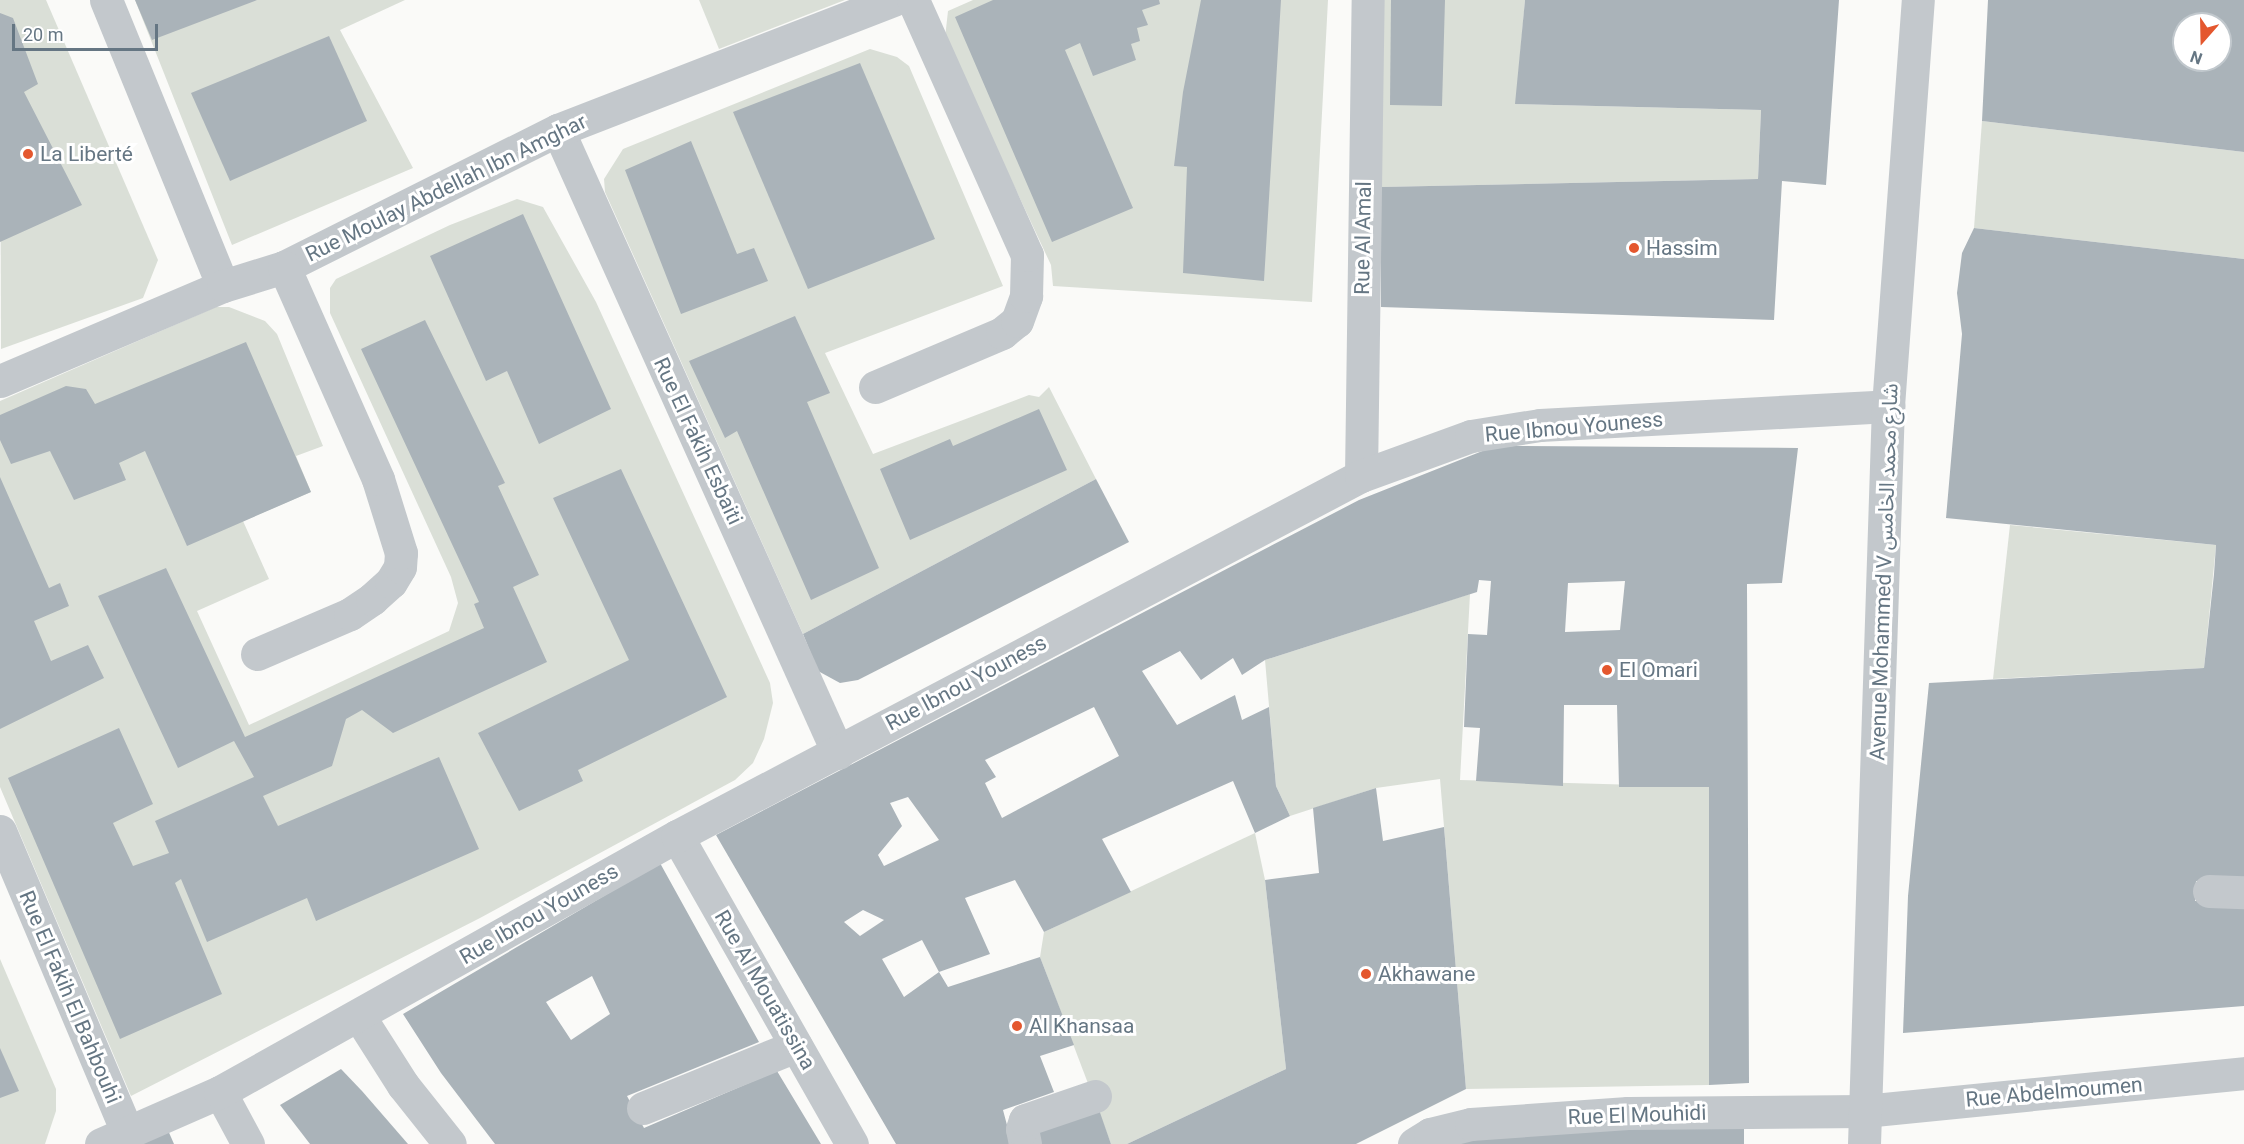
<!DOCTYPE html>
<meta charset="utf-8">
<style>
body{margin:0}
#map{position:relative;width:2244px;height:1144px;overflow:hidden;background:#fafaf8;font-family:Roboto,"Noto Sans Arabic",sans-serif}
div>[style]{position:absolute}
.green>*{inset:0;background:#dadfd7}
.building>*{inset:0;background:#aab3b9}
.minor>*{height:33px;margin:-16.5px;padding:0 16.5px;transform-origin:16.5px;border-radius:16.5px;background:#c3c8cc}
.dots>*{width:16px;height:16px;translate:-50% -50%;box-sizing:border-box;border:3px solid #fff;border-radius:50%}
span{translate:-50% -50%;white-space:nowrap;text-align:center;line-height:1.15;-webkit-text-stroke:6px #fff;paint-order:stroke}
.poi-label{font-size:21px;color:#657683}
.left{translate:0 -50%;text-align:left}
.street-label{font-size:21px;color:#657683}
.north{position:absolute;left:2172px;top:12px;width:60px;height:60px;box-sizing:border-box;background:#fff;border:2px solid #c1c8cd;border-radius:50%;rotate:200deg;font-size:16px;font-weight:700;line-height:24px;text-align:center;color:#657683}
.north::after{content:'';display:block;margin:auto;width:21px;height:27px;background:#e4572e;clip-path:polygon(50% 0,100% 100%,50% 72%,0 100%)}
.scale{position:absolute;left:12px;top:24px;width:146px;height:27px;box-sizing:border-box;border:3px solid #657683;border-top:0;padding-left:8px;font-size:18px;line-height:21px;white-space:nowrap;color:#657683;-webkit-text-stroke:4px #fff;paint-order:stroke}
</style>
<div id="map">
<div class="green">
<div style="clip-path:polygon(0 0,46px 0,158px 260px,143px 298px,1px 349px)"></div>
<div style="clip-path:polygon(135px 0,405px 0,340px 30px,413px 168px,232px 245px)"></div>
<div style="clip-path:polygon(699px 0,845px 0,719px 49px)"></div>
<div style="clip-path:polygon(973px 0,1328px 0,1312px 302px,1053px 286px,1051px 265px,945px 38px,948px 11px)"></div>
<div style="clip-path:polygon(1384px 0,1525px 0,1516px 104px,1761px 110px,1758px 179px,1381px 187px)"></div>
<div style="clip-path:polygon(870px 49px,897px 57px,909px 66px,1003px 286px,825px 353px,873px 454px,1029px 395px,1039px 397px,1049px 387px,1096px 479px,803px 634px,605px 192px,604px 179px,623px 149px)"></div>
<div style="clip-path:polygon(1982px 121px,2244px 152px,2244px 259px,1974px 228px)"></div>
<div style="clip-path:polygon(517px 199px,543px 207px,596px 302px,770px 683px,773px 703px,764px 739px,753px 763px,735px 780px,480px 918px,131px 1096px,0 787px,0 401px,216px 307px,229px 307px,265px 321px,277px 334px,323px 446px,296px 456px,311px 492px,243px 521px,269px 579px,197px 611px,249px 725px,449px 631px,458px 603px,451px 577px,330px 313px,330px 288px,336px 279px,450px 225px)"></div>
<div style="clip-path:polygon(2010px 525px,2216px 545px,2204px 668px,1993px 679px)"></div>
<div style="clip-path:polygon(1470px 594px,1460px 780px,1709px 787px,1709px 1085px,1466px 1089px,1440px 779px,1376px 788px,1290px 816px,1276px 786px,1265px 660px)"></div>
<div style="clip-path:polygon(1255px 833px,1265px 880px,1286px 1069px,1127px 1144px,1111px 1144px,1040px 957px,1044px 932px)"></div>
<div style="clip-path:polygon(0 959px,56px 1089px,56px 1111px,45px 1144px,0 1144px)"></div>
</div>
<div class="building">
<div style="clip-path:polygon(135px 0,257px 0,152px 40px)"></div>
<div style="clip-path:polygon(993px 0,1159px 0,1160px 4px,1142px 10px,1148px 25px,1137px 28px,1140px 41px,1131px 44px,1136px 60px,1093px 76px,1080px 43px,1065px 50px,1133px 208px,1052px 242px,955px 17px)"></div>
<div style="clip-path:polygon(1201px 0,1281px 0,1264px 281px,1183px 273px,1187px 167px,1174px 166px,1183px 92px)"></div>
<div style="clip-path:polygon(1391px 0,1445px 0,1442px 106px,1390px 105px)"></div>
<div style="clip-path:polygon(1525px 0,1839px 0,1826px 185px,1782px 181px,1774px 320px,1381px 307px,1381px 187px,1758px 179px,1761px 110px,1515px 104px)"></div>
<div style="clip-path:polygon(evenodd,1988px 0,2244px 0,2244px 152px,1982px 121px,1988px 0,2184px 24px,2220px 24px,2220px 60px,2184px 60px,2184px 24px)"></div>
<div style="clip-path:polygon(0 13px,13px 18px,38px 84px,24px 92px,82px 205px,0 242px)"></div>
<div style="clip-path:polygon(329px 36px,367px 121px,230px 181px,191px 93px)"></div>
<div style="clip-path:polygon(860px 63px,935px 239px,808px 289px,733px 112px)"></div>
<div style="clip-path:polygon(691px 141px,737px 254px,754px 248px,768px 281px,681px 314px,625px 170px)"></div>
<div style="clip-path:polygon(523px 214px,611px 409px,539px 444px,507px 371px,486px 381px,430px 256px)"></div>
<div style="clip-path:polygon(1974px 228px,2244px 259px,2244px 881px,2196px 881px,2195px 901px,2244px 902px,2244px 1006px,1903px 1033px,1908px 896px,1929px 683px,2204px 668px,2214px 574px,2216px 545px,1946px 518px,1962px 334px,1957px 293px,1962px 253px)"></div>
<div style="clip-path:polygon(795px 316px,830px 393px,807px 402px,879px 568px,811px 600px,737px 431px,725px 438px,689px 361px)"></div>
<div style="clip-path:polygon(425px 320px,505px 483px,498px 486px,539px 575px,513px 587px,547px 662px,393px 733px,362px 710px,346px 719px,332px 766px,263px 796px,278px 826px,439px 757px,479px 849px,316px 921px,307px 898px,207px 942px,181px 879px,175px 883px,222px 994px,120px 1039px,8px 778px,119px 728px,153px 804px,113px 823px,133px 866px,169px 853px,155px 821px,254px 777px,234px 741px,178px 768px,98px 596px,166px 568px,245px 737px,484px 628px,474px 604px,479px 602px,361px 349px)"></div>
<div style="clip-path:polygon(246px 342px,311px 492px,187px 546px,145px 451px,119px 463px,126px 480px,74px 500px,50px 451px,11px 464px,0 440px,0 415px,66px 386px,86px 389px,95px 404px)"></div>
<div style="clip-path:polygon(1039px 409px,1067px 470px,910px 540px,880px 469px,950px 439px,953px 446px)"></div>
<div style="clip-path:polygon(evenodd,1514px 446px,1798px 448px,1782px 583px,1747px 584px,1749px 1083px,1709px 1085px,1709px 787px,1619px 787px,1617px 705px,1564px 705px,1563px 786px,1476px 781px,1480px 728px,1464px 727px,1468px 634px,1487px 635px,1491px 581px,1479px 580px,1477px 592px,1265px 660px,1242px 675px,1233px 658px,1201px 680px,1180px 651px,1142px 671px,1177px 725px,1235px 695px,1242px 720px,1269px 707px,1276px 786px,1290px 816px,1255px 833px,1233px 781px,1102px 839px,1131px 892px,1044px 932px,1015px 880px,965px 898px,990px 954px,939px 972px,922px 940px,882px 959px,904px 997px,939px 972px,948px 987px,1040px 957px,1074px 1045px,1040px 1056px,1054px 1092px,1003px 1110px,1012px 1144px,896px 1144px,716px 835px,1359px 500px,1490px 448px,1514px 446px,1625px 581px,1620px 630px,1565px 632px,1568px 583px,1625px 581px,1514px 446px,1094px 707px,1119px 756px,1002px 818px,985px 783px,996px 777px,985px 760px,1094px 707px,1514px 446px,908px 797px,939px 840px,884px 866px,878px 855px,902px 826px,890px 803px,908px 797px,1514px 446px,863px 910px,884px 920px,860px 936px,844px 922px,863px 910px)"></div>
<div style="clip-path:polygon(621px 469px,727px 697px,578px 770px,583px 781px,519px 811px,478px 733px,629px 660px,553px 498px)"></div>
<div style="clip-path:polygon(0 477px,49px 588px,60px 583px,69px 606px,34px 621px,51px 661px,88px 645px,104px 678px,0 729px)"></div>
<div style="clip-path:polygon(1096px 479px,1129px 542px,858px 680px,840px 683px,818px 671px,803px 634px)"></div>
<div style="clip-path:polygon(1376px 788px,1383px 841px,1444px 827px,1466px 1089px,1356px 1144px,1127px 1144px,1286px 1069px,1265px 880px,1319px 873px,1313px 808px)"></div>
<div style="clip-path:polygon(evenodd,660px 863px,759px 1042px,627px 1096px,644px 1128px,777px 1071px,821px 1144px,495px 1144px,441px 1073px,403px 1014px,660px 863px,592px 976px,610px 1014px,571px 1040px,546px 1002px,592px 976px)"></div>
<div style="clip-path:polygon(0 1048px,19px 1091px,0 1098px)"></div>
<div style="clip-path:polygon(341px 1069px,362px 1091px,408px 1144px,310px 1144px,280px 1105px)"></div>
<div style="clip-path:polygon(1097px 1104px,1111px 1144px,1035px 1144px,1029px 1129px)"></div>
<div style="clip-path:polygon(1744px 1126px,1744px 1144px,1461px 1144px,1461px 1139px,1652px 1127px)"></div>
<div style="clip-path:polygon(167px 1128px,174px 1144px,120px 1144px)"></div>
</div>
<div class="minor">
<div style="left:106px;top:0;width:309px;rotate:67.8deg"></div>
<div style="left:558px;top:130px;width:683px;rotate:65.8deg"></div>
<div style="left:0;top:381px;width:242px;rotate:-23.1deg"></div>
<div style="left:223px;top:286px;width:64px;rotate:-17.3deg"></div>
<div style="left:284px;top:267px;width:306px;rotate:-26.6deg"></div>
<div style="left:558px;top:130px;width:360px;rotate:-21.2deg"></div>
<div style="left:875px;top:387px;width:138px;rotate:-23deg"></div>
<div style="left:1002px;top:333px;width:19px;rotate:-39deg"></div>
<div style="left:1017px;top:321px;width:27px;rotate:-70deg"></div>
<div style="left:1026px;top:296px;width:41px;rotate:-88.6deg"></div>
<div style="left:1027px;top:255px;width:279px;rotate:-114.1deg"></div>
<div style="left:1361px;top:476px;width:476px;rotate:-89.2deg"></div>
<div style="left:257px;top:654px;width:101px;rotate:-23.3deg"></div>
<div style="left:350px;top:614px;width:27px;rotate:-34deg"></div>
<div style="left:372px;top:599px;width:25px;rotate:-42deg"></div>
<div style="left:391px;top:582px;width:17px;rotate:-59deg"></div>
<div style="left:400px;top:567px;width:14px;rotate:-86deg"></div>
<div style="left:401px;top:553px;width:77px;rotate:-107.3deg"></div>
<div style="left:378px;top:479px;width:232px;rotate:-113.9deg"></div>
<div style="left:0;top:831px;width:324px;rotate:67.1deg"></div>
<div style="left:677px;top:836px;width:354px;rotate:60.4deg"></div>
<div style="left:2209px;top:891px;width:35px;rotate:2deg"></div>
<div style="left:359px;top:1016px;width:82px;rotate:57.5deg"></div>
<div style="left:403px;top:1085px;width:75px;rotate:51.5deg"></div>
<div style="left:220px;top:1092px;width:59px;rotate:61.7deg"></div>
<div style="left:643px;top:1108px;width:165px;rotate:-22.1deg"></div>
<div style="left:101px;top:1144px;width:130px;rotate:-23.6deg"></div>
<div style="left:220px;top:1092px;width:524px;rotate:-29.26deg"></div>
<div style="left:677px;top:836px;width:773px;rotate:-27.76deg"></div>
<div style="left:1361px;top:476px;width:117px;rotate:-20deg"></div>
<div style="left:1471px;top:436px;width:70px;rotate:-9.1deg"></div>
<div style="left:1540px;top:425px;width:349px;rotate:-3.1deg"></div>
<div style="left:1025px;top:1144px;width:15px;rotate:-101deg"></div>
<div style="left:1022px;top:1129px;width:9px;rotate:-72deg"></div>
<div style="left:1025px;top:1120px;width:74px;rotate:-18.9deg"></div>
<div style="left:1414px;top:1144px;width:19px;rotate:-32deg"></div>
<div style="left:1430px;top:1134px;width:42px;rotate:-13.7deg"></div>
<div style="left:1471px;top:1124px;width:157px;rotate:-4deg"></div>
<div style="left:1628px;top:1113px;width:236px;rotate:-0.5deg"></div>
<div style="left:1864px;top:1111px;width:382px;rotate:-5.7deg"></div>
<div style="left:1864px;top:1144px;width:738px;rotate:-88.14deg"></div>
<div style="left:1888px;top:406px;width:407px;rotate:-85.8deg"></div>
</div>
<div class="dots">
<div style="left:28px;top:154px;background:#e4572e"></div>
<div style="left:1634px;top:248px;background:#e4572e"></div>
<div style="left:1607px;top:670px;background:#e4572e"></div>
<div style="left:1366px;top:974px;background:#e4572e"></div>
<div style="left:1017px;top:1026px;background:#e4572e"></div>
</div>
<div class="poi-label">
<span class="left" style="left:40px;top:154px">La Liberté</span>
<span class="left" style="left:1646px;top:248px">Hassim</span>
<span class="left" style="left:1619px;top:670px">El Omari</span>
<span class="left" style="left:1378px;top:974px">Akhawane</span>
<span class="left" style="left:1029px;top:1026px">Al Khansaa</span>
</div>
<div class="street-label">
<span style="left:446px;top:188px;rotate:-26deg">Rue Moulay Abdellah Ibn Amghar</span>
<span style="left:1363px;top:238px;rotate:-89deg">Rue Al Amal</span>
<span style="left:1574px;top:427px;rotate:-5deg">Rue Ibnou Youness</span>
<span style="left:698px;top:441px;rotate:65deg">Rue El Fakih Esbaiti</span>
<span style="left:1884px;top:572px;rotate:-88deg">Avenue Mohammed V شارع محمد الخامس</span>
<span style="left:966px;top:683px;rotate:-28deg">Rue Ibnou Youness</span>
<span style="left:539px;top:914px;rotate:-30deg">Rue Ibnou Youness</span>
<span style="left:765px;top:990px;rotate:60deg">Rue Al Mouatissina</span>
<span style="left:70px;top:997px;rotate:67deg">Rue El Fakih El Bahbouhi</span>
<span style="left:2054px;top:1092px;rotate:-5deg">Rue Abdelmoumen</span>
<span style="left:1637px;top:1115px;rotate:-2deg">Rue El Mouhidi</span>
</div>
<div class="north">N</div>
<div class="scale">20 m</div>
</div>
